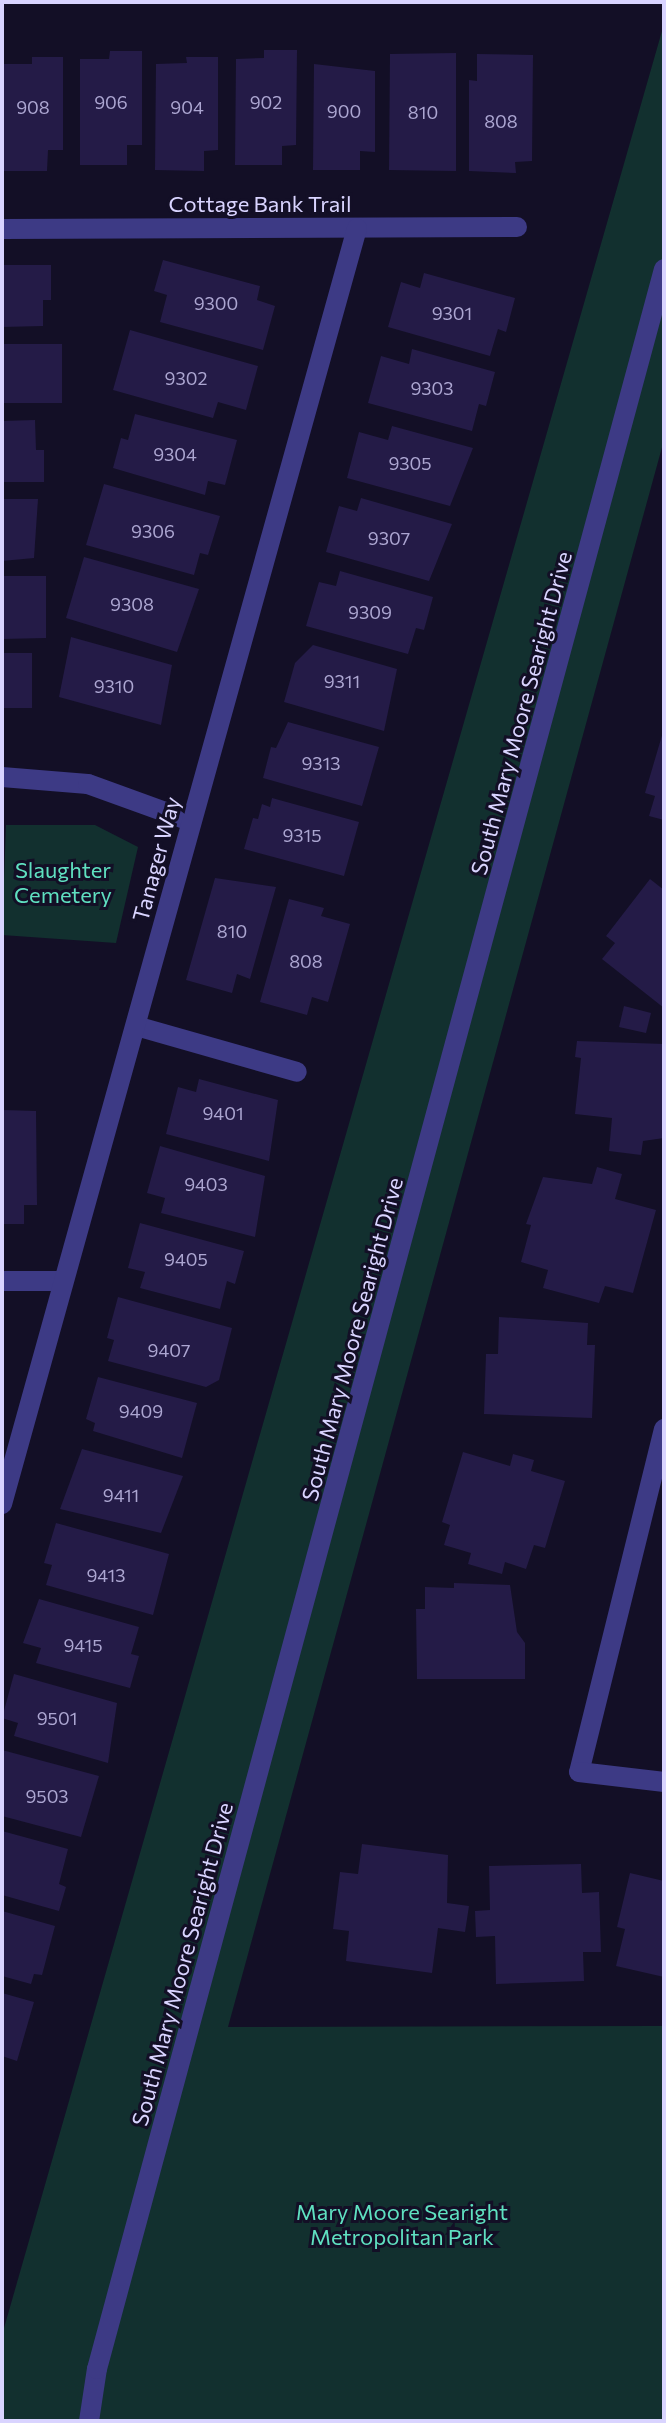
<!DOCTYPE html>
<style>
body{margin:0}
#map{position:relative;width:666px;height:2423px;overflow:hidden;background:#130f26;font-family:Commissioner,sans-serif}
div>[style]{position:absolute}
.green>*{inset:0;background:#12302f}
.building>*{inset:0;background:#241b47}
.minor>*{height:20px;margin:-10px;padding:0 10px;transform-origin:10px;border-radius:10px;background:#3d3a85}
span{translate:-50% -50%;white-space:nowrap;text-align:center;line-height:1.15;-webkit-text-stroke:6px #130f26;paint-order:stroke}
.number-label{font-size:18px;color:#aca6d1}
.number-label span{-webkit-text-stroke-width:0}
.street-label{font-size:22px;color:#d9d4ff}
.park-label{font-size:22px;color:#5fe0c0}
.frame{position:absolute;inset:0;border:4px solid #d9d4ff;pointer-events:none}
</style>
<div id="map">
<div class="green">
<div style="clip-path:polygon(664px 24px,664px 440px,228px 2027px,664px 2026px,664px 2421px,2px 2421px,2px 2335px)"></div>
<div style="clip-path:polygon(6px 825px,95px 825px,138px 847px,116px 943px,2px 935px)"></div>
</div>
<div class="building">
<div style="clip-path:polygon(264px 50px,297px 50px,296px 145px,282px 146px,282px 165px,235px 165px,236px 59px,264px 58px)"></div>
<div style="clip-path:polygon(110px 51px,142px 51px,142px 145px,127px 145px,127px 165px,80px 165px,80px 59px,109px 59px)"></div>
<div style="clip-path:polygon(456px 53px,456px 171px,389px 170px,390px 54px)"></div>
<div style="clip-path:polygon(477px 54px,533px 55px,532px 161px,515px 162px,516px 173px,469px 171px,469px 80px,477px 81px)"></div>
<div style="clip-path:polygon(32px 57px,63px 57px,63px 150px,48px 150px,47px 171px,3px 171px,3px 64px,32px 64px)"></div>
<div style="clip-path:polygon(186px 57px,218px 57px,218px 150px,204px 151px,204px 171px,155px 170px,156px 64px,187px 63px)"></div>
<div style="clip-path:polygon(314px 64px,375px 71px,375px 152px,360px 151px,360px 170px,313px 170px)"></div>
<div style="clip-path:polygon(163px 260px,260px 286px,257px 300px,275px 306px,263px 350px,160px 322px,167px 295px,154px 291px)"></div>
<div style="clip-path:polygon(2px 265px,51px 265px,51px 300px,43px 300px,43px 326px,2px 327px)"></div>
<div style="clip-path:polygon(424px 273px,515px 298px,506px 332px,498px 329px,490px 356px,388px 327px,401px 282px,420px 288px)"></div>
<div style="clip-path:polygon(130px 330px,258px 366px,246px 410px,218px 402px,213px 418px,113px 390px)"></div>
<div style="clip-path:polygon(2px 344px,62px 344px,62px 403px,2px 403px)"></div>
<div style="clip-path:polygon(412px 349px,495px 372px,486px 406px,479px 404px,472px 431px,368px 403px,381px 356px,409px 364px)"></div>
<div style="clip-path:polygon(135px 414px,237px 440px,225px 485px,208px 481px,205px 495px,113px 468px,121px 438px,128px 440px)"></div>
<div style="clip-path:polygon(35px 420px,36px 450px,44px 450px,44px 482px,2px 482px,2px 421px)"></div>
<div style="clip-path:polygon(392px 426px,473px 448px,450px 506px,347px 478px,359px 432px,388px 440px)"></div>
<div style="clip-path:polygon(104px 484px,220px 516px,208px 555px,200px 553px,194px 575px,86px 545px)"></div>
<div style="clip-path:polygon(361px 498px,452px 524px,429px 581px,326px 552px,339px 506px,357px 511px)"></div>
<div style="clip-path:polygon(2px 499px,38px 499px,34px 558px,2px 561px)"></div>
<div style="clip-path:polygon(84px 557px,199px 589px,177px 652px,66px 618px)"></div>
<div style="clip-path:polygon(340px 571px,433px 597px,424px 630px,416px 628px,408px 654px,306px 626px,319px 582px,336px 586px)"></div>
<div style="clip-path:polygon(2px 576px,46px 576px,46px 638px,2px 639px)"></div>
<div style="clip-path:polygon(71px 637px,172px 665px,161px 725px,59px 697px)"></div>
<div style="clip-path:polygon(313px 645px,397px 669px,384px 731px,284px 702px,295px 663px)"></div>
<div style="clip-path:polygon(2px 653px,32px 653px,32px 708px,2px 708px)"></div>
<div style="clip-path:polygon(288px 722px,379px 747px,362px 806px,263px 778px,271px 747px,276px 748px)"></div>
<div style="clip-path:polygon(663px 732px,664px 732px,664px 820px,649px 816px,655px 796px,645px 793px)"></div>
<div style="clip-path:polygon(272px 798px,359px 822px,344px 876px,244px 849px,253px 818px,258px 819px,262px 804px,270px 807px)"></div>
<div style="clip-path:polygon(215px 878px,276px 887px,250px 979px,237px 974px,232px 993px,186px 980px)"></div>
<div style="clip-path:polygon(650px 879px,664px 890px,664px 1008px,602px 959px,615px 943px,606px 936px)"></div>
<div style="clip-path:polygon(289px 899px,324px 908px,321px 916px,350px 924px,328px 1002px,312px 997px,307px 1015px,260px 1002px)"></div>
<div style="clip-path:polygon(624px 1006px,651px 1013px,646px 1033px,619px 1027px)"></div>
<div style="clip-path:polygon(577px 1041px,664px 1044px,664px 1138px,643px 1141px,641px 1155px,609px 1151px,612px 1118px,575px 1114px,581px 1058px,575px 1057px)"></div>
<div style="clip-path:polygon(199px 1079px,278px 1100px,269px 1161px,166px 1134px,178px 1087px,196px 1092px)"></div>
<div style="clip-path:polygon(3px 1110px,36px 1111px,37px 1205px,24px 1205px,24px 1224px,2px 1224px)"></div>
<div style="clip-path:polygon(160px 1146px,265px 1176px,255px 1237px,161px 1213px,165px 1198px,147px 1193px)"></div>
<div style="clip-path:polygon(597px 1167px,622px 1174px,615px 1199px,656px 1210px,633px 1293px,605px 1286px,599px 1303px,543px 1288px,548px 1270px,521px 1262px,531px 1225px,526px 1224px,543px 1177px,592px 1184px)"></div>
<div style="clip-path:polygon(140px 1223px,244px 1251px,235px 1284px,227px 1281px,220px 1309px,140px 1288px,145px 1272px,128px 1268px)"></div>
<div style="clip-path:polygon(118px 1297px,232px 1328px,219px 1380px,206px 1387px,108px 1361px,114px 1340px,107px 1338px)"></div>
<div style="clip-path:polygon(499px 1317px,588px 1323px,587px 1345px,595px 1345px,592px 1418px,484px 1414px,486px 1354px,498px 1354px)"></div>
<div style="clip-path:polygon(98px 1377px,197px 1403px,182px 1458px,93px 1431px,95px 1423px,86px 1419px)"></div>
<div style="clip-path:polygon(82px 1449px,183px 1476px,161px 1533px,60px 1509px)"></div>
<div style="clip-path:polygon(463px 1452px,510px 1466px,513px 1454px,534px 1460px,531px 1471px,565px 1481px,545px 1548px,534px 1545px,526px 1569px,505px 1562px,502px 1574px,468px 1564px,471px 1553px,444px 1545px,450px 1525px,442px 1522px)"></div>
<div style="clip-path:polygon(56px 1523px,169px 1554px,153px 1615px,46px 1585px,52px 1565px,44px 1563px)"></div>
<div style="clip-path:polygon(454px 1583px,510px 1585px,517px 1632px,525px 1643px,525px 1679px,417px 1679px,416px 1609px,425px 1609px,425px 1587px,454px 1588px)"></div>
<div style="clip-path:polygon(39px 1599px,139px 1627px,131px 1654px,139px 1656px,130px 1688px,36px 1663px,41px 1648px,23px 1643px)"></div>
<div style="clip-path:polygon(14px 1674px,117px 1703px,108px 1763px,14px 1736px,18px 1723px,2px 1718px)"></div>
<div style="clip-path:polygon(2px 1750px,99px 1776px,81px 1837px,2px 1816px)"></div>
<div style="clip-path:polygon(2px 1831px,68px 1849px,59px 1884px,66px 1887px,59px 1911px,2px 1895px)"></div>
<div style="clip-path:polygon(362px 1844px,448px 1855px,447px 1903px,469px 1906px,465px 1932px,438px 1928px,432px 1973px,346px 1961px,349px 1931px,333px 1929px,340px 1872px,358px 1874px)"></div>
<div style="clip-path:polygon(581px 1864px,582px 1893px,599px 1892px,601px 1952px,583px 1952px,584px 1981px,496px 1984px,495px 1936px,476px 1937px,475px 1911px,490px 1910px,489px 1866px)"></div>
<div style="clip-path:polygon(630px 1873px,664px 1881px,664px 1977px,616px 1966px,625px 1929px,617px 1927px)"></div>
<div style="clip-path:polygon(2px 1911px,55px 1926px,42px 1975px,34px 1974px,31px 1984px,2px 1976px)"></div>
<div style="clip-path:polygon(2px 1993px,34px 2002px,17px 2061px,2px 2056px)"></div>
</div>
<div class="minor">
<div style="left:2px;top:229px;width:515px;rotate:-0.22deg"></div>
<div style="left:2px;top:777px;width:86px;rotate:4.7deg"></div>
<div style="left:88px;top:784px;width:109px;rotate:19.9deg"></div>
<div style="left:136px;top:1026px;width:167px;rotate:15.9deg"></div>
<div style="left:2px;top:1281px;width:60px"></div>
<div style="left:664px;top:1429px;width:353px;rotate:103.9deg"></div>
<div style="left:579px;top:1772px;width:86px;rotate:6.7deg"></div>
<div style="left:2px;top:1504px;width:1324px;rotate:-74.45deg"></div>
<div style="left:89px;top:2421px;width:53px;rotate:-81.3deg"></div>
<div style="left:97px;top:2369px;width:2175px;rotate:-74.89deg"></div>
</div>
<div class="number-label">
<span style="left:111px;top:102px">906</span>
<span style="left:266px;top:102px">902</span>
<span style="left:33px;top:107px">908</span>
<span style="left:187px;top:107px">904</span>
<span style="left:344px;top:111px">900</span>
<span style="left:423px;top:112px">810</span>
<span style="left:501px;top:121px">808</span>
<span style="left:216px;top:303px">9300</span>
<span style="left:452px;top:313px">9301</span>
<span style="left:186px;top:378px">9302</span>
<span style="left:432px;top:388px">9303</span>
<span style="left:175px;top:454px">9304</span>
<span style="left:410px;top:463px">9305</span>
<span style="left:153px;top:531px">9306</span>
<span style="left:389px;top:538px">9307</span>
<span style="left:132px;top:604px">9308</span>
<span style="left:370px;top:612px">9309</span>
<span style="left:342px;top:681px">9311</span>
<span style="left:114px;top:686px">9310</span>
<span style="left:321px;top:763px">9313</span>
<span style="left:302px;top:835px">9315</span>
<span style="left:232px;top:931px">810</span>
<span style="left:306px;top:961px">808</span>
<span style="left:223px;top:1113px">9401</span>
<span style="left:206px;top:1184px">9403</span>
<span style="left:186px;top:1259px">9405</span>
<span style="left:169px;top:1350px">9407</span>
<span style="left:141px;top:1411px">9409</span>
<span style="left:121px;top:1495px">9411</span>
<span style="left:106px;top:1575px">9413</span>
<span style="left:83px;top:1645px">9415</span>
<span style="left:57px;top:1718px">9501</span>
<span style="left:47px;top:1796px">9503</span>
</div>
<div class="street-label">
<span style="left:260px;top:204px">Cottage Bank Trail</span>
<span style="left:521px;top:713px;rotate:-75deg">South Mary Moore Searight Drive</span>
<span style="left:156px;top:859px;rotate:-75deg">Tanager Way</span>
<span style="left:352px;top:1339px;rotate:-75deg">South Mary Moore Searight Drive</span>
<span style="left:182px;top:1964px;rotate:-75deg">South Mary Moore Searight Drive</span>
</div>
<div class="park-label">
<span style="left:63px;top:882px">Slaughter<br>Cemetery</span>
<span style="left:402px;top:2224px">Mary Moore Searight<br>Metropolitan Park</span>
</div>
<div class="frame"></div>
</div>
